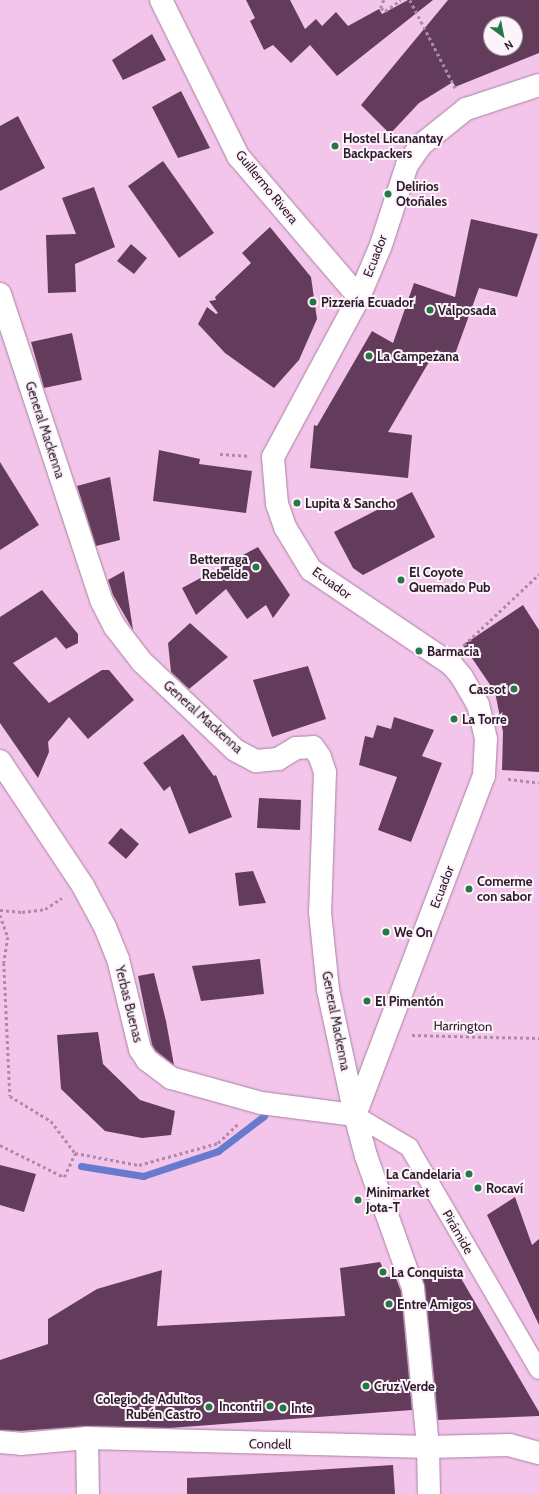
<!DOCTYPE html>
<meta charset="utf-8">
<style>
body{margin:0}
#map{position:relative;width:539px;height:1494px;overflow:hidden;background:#f4c5eb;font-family:Cabin,sans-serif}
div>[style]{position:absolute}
.stream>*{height:7px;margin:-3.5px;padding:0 3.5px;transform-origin:3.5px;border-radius:3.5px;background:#687ace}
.building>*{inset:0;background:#633c5c}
.path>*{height:2.5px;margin-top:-1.25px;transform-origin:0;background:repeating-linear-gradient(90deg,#af8aa8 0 3px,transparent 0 6px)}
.roads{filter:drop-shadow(0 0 1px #aa80a2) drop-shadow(0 0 1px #aa80a2)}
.pedestrian>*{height:18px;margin:-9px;padding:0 9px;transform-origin:9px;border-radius:9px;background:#fff}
.tertiary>*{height:22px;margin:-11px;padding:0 11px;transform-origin:11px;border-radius:11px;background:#fff}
.secondary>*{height:22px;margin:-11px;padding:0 11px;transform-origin:11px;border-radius:11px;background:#fff}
.dots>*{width:11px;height:11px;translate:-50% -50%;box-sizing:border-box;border:2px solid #fdf4fb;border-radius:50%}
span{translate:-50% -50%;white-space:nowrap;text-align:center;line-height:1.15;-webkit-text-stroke:4px #fdf4fb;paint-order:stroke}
.poi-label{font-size:13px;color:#2c1b29;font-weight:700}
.left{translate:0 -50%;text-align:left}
.right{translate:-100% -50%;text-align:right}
.street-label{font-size:13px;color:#2c1b29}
.north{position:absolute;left:483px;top:16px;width:40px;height:40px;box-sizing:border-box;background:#fdf4fb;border:1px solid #a99da7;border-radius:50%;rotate:148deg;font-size:11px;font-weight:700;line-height:16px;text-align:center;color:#2c1b29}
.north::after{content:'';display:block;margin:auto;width:14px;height:18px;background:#277646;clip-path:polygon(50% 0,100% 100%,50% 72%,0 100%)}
</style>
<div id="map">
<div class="stream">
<div style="left:81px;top:1166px;width:63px;rotate:9.2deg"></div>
<div style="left:143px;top:1176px;width:79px;rotate:-18.4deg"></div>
<div style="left:218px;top:1151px;width:58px;rotate:-37.3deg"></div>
</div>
<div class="building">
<div style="clip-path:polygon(246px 0,290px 0,305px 29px,316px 19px,322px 26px,336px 12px,348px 26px,379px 9px,382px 14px,408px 0,433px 0,337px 76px,310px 45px,291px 63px,273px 45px,264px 50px,250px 21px,255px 18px)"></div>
<div style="clip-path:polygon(evenodd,448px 0,539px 0,539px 53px,455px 87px,453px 82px,419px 103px,390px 134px,361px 105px,448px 0,491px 24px,515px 24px,515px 48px,491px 48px,491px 24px)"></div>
<div style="clip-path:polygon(152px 34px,166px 60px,123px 80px,112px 60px)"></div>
<div style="clip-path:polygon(181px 91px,210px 148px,178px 158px,152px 107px)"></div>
<div style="clip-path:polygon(18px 116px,45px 168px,0 191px,0 126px)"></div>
<div style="clip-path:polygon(163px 161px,214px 233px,179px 258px,128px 186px)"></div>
<div style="clip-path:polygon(94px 187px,115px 247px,75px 264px,76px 292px,48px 293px,46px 235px,76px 234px,62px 198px)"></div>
<div style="clip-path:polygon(471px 219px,538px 234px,517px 297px,479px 288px,454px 357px,436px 350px,388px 432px,412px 435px,408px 478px,310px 468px,314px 425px,317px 426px,372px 331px,393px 343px,414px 283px,455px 297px)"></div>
<div style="clip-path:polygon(270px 227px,311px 277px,317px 319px,299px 360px,274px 388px,225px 353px,198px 324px,207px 307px,216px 314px,218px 313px,209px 301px,216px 300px,215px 297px,251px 263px,242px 253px)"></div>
<div style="clip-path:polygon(131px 244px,147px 258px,134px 274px,117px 261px)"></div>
<div style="clip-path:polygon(72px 333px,82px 380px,44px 388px,31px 342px)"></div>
<div style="clip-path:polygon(159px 450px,200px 459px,199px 464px,252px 471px,246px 513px,153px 501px)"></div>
<div style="clip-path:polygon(0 462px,39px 525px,0 550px)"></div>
<div style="clip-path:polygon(110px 477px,120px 540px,96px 546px,77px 486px)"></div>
<div style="clip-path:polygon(412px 492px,435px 537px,363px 575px,353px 568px,334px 532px)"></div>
<div style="clip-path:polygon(258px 547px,290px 595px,273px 618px,266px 605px,247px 619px,226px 589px,196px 615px,182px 588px)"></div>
<div style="clip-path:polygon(124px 571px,133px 630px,113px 595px,108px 580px)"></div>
<div style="clip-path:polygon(42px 590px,78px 634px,78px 643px,66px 649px,56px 637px,13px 663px,49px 703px,102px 670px,109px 670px,134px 700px,88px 739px,69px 717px,48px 742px,49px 752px,38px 778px,0 723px,0 617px)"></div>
<div style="clip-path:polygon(523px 605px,539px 630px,539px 772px,502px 770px,503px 732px,495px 692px,463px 645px)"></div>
<div style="clip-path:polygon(190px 623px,228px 657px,189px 689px,171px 672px,168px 643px)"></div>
<div style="clip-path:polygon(308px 666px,326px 719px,272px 737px,253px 680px)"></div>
<div style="clip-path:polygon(394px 717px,434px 730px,422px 756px,442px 763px,411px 842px,378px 830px,397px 777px,359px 765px,365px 736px,373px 738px,377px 725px,391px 729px)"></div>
<div style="clip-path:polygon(183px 734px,214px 776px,216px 775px,232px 817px,189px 834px,170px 786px,164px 791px,143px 763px)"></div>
<div style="clip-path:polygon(259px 798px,301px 800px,300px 830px,257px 828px)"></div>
<div style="clip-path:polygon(121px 828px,139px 844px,126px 859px,108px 843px)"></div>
<div style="clip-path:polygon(253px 871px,266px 903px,239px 906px,235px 873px)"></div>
<div style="clip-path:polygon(260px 959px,264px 994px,201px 1001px,192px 966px)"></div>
<div style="clip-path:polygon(154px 973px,166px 1021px,174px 1065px,156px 1051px,152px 1045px,138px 976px)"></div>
<div style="clip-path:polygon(98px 1032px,103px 1064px,140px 1100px,175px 1111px,171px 1135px,142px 1138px,105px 1131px,61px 1089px,57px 1035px)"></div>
<div style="clip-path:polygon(0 1165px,36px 1174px,24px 1212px,0 1205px)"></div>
<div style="clip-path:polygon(515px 1197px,532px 1245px,539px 1239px,539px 1325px,487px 1215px)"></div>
<div style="clip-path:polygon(380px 1262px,387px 1277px,395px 1276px,401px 1291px,412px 1410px,170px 1428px,87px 1426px,21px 1431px,0 1430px,0 1360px,48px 1344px,48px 1319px,97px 1289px,162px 1270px,157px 1326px,345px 1316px,340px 1268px)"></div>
<div style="clip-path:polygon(455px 1268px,539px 1412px,539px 1416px,438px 1420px,425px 1287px,421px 1272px)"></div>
<div style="clip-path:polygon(393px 1465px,395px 1494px,187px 1494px,187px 1478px)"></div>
</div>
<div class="path">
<div style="left:384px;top:0;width:9px;rotate:111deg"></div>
<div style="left:381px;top:8px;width:5px;rotate:37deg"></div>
<div style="left:385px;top:11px;width:19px;rotate:-35deg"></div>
<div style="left:410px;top:0;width:100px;rotate:62.7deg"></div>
<div style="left:220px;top:454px;width:30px;rotate:4deg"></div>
<div style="left:464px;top:645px;width:103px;rotate:-43.4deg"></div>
<div style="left:508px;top:779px;width:31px;rotate:7deg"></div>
<div style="left:0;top:910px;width:22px;rotate:5deg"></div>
<div style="left:22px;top:912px;width:23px;rotate:-7deg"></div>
<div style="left:45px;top:909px;width:20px;rotate:-33deg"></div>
<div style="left:0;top:915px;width:23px;rotate:70deg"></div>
<div style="left:8px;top:937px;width:26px;rotate:99deg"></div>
<div style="left:4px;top:963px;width:133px;rotate:87.4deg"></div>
<div style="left:10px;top:1096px;width:48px;rotate:31.4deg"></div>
<div style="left:51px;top:1121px;width:40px;rotate:53deg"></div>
<div style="left:412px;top:1035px;width:127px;rotate:1.4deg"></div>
<div style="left:0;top:1145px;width:72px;rotate:26.6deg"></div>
<div style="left:64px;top:1177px;width:26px;rotate:-65deg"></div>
<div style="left:75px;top:1153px;width:65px;rotate:10.6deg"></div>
<div style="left:139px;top:1165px;width:82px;rotate:-15.6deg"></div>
<div style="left:218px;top:1143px;width:30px;rotate:-44deg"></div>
</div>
<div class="roads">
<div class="pedestrian">
<div style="left:355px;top:1115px;width:63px;rotate:30.7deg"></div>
<div style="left:409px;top:1147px;width:258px;rotate:59.8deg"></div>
</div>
<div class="tertiary">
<div style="left:161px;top:0;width:174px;rotate:63.7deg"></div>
<div style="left:238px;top:156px;width:186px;rotate:49.4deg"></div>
<div style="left:0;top:294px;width:322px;rotate:71.7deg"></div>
<div style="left:101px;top:600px;width:30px;rotate:63deg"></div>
<div style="left:115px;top:627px;width:44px;rotate:52.4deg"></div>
<div style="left:142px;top:662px;width:128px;rotate:43.4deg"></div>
<div style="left:235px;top:750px;width:24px;rotate:28deg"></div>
<div style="left:256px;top:761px;width:22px;rotate:-5deg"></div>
<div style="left:278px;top:759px;width:21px;rotate:-31deg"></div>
<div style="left:296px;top:748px;width:17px;rotate:-3deg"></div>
<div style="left:313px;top:747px;width:12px;rotate:55deg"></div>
<div style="left:320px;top:757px;width:16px;rotate:72deg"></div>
<div style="left:325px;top:772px;width:140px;rotate:92deg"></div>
<div style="left:320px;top:912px;width:78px;rotate:84.1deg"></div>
<div style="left:328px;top:990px;width:128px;rotate:77.8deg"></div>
</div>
<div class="secondary">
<div style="left:0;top:761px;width:150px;rotate:56.4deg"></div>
<div style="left:83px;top:886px;width:47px;rotate:61.8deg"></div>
<div style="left:105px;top:927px;width:35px;rotate:68deg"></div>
<div style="left:118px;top:959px;width:93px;rotate:76.3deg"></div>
<div style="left:140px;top:1049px;width:13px;rotate:58deg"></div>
<div style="left:147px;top:1060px;width:30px;rotate:37deg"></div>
<div style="left:171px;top:1078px;width:93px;rotate:15.5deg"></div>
<div style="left:261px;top:1103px;width:95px;rotate:7.3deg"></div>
<div style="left:355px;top:1115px;width:363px;rotate:-69.2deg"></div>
<div style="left:484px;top:776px;width:37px;rotate:-87deg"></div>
<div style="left:486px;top:739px;width:35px;rotate:-103deg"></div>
<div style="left:478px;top:705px;width:32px;rotate:-120deg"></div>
<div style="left:462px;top:677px;width:16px;rotate:-130deg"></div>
<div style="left:452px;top:665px;width:170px;rotate:-146deg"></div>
<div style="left:311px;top:570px;width:50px;rotate:-121.2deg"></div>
<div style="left:285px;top:527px;width:24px;rotate:-109deg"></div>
<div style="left:277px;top:504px;width:47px;rotate:-94.9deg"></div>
<div style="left:273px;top:457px;width:182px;rotate:-61.7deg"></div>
<div style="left:359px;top:297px;width:56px;rotate:-67.1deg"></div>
<div style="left:381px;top:245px;width:84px;rotate:-72deg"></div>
<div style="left:407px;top:165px;width:24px;rotate:-55deg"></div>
<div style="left:421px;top:145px;width:58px;rotate:-38.7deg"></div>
<div style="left:466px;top:109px;width:77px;rotate:-18.2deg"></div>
<div style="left:355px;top:1115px;width:42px;rotate:75deg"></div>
<div style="left:366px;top:1156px;width:140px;rotate:70.4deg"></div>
<div style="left:413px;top:1288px;width:160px;rotate:84.6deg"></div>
<div style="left:428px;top:1447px;width:47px;rotate:88.8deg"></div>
<div style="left:87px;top:1438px;width:56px;rotate:89deg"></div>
<div style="left:0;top:1442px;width:21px;rotate:5deg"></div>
<div style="left:21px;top:1444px;width:66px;rotate:-5.2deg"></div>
<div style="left:87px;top:1438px;width:341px;rotate:1.5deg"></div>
<div style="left:428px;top:1447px;width:81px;rotate:-1.4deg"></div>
<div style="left:509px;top:1445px;width:31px;rotate:15deg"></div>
</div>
</div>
<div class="dots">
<div style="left:335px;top:146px;background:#277646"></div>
<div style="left:388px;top:194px;background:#277646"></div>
<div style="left:313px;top:302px;background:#277646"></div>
<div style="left:430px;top:310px;background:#277646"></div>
<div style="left:369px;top:356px;background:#277646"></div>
<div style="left:297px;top:503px;background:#277646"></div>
<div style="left:256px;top:567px;background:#277646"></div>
<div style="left:401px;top:580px;background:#277646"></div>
<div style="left:419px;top:651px;background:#277646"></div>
<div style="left:514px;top:689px;background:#277646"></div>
<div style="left:454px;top:719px;background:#277646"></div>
<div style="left:469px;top:889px;background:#277646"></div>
<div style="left:386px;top:932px;background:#277646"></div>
<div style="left:367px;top:1001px;background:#277646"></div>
<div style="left:469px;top:1174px;background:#277646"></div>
<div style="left:478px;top:1188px;background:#277646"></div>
<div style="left:358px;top:1200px;background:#277646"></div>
<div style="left:383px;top:1272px;background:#277646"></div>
<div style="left:389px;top:1304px;background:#277646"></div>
<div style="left:366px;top:1386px;background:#277646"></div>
<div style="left:270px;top:1406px;background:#277646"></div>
<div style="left:209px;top:1407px;background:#277646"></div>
<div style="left:283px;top:1408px;background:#277646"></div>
</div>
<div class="poi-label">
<span class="left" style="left:343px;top:146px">Hostel Licanantay<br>Backpackers</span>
<span class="left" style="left:396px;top:194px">Delirios<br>Otoñales</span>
<span class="left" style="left:321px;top:302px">Pizzería Ecuador</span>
<span class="left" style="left:438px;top:310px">Valposada</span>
<span class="left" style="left:377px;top:356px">La Campezana</span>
<span class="left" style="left:305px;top:503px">Lupita &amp; Sancho</span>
<span class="right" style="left:248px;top:567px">Betterraga<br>Rebelde</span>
<span class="left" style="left:409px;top:580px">El Coyote<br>Quemado Pub</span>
<span class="left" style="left:427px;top:651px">Barmacia</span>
<span class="right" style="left:506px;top:689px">Cassot</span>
<span class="left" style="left:462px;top:719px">La Torre</span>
<span class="left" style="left:477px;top:889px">Comerme<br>con sabor</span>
<span class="left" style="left:394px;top:932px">We On</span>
<span class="left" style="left:375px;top:1001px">El Pimentón</span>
<span class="right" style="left:461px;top:1174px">La Candelaria</span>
<span class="left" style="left:486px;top:1188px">Rocaví</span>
<span class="left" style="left:366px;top:1200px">Minimarket<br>Jota-T</span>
<span class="left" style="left:391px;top:1272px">La Conquista</span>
<span class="left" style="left:397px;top:1304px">Entre Amigos</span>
<span class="left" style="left:374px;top:1386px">Cruz Verde</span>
<span class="right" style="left:201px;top:1407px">Colegio de Adultos<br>Rubén Castro</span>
<span class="right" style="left:262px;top:1406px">Incontri</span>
<span class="left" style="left:291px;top:1408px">Inte</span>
</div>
<div class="street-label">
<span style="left:267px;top:187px;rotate:51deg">Guillermo Rivera</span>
<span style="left:375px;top:256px;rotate:-69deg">Ecuador</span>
<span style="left:45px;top:430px;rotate:72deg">General Mackenna</span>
<span style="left:332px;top:583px;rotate:36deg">Ecuador</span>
<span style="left:203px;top:717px;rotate:42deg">General Mackenna</span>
<span style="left:442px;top:887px;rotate:-69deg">Ecuador</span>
<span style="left:129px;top:1004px;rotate:76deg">Yerbas Buenas</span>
<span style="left:336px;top:1021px;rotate:79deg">General Mackenna</span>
<span style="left:463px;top:1026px;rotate:1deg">Harrington</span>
<span style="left:458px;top:1232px;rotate:60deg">Pirámide</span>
<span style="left:270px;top:1444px;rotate:1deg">Condell</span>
</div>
<div class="north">N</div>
</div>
